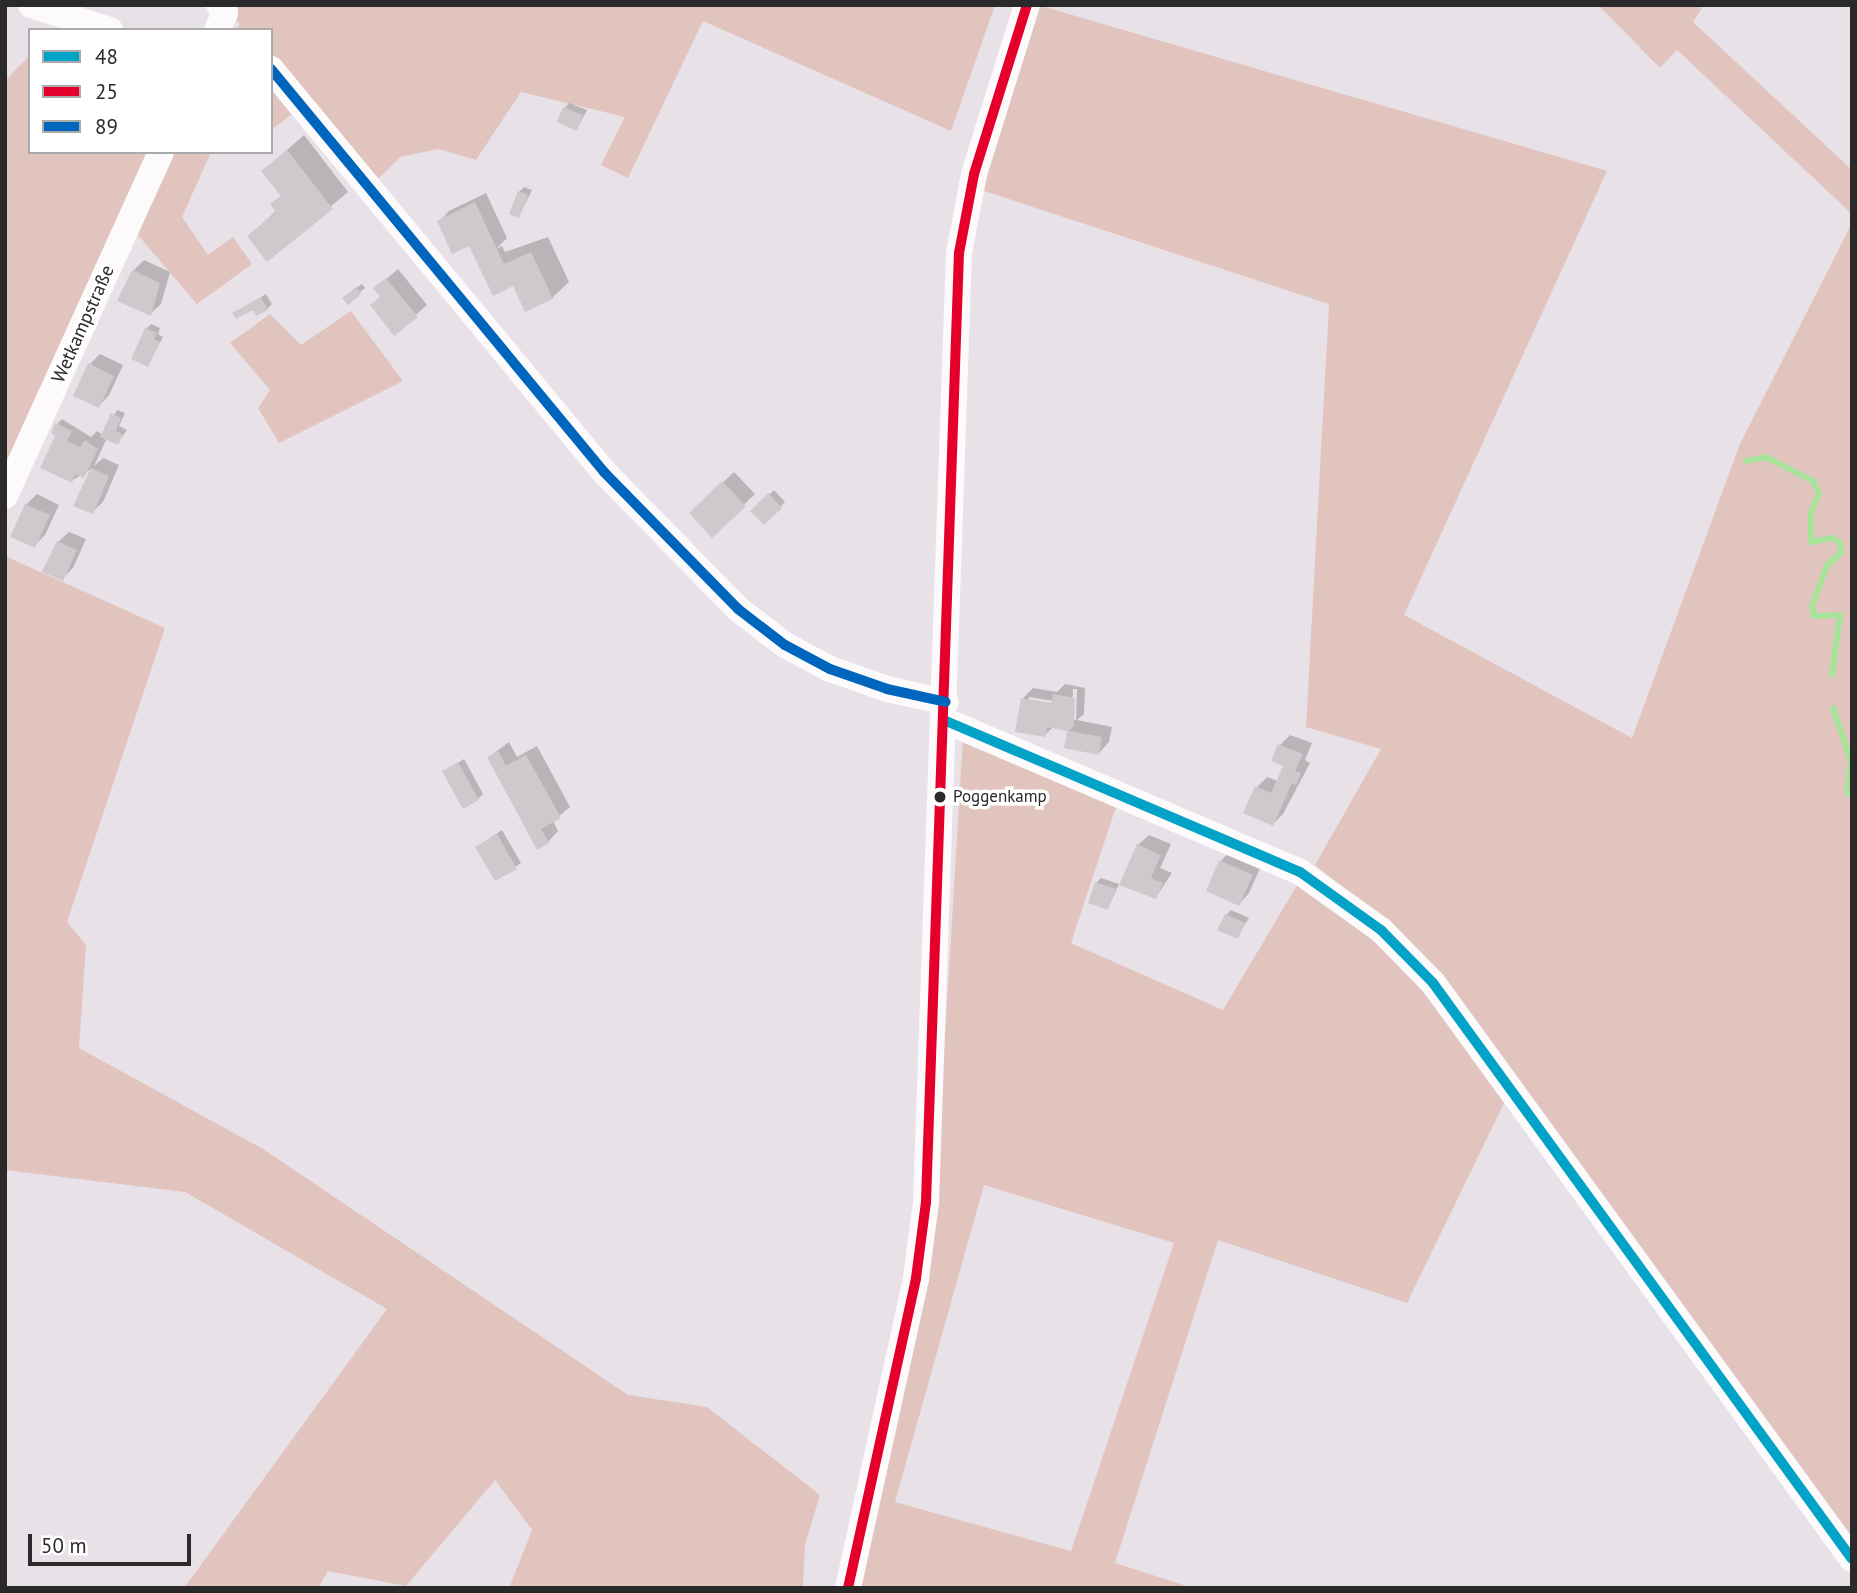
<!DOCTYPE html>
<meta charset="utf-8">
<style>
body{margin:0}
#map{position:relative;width:1857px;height:1593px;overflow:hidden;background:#e8e1e7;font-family:"PT Sans",sans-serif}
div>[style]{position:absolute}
.green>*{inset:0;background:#e2c4bf}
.shadow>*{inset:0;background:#0003}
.stream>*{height:6px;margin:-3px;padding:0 3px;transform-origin:3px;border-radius:3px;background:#a7e49a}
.building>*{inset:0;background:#cfc9ce}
.minor>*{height:26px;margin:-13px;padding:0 13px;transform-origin:13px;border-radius:13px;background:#fcfafb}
.bus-1>*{height:10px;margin:-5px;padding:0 5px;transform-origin:5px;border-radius:5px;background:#02a3c6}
.bus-2>*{height:10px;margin:-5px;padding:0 5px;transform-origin:5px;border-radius:5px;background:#e4002b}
.bus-3>*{height:10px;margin:-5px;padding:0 5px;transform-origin:5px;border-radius:5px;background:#0065bd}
.dots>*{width:19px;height:19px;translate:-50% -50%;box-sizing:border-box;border:4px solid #fff;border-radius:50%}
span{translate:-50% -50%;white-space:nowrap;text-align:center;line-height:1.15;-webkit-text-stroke:7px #fff;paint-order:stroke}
.bus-label{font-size:17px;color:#2a2a2a}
.left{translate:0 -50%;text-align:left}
.street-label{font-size:19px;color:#2a2a2a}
.frame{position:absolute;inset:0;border:7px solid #2a2a2a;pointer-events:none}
.legend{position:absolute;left:28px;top:28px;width:245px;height:126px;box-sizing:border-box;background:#fff;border:2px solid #aaa;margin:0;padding:9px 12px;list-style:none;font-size:21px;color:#2a2a2a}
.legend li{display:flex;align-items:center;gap:14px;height:35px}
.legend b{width:35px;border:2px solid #aaa}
.scale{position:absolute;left:28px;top:1534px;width:163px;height:32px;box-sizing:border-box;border:4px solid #2a2a2a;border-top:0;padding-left:9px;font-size:21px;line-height:24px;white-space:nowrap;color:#2a2a2a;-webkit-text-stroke:5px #fff;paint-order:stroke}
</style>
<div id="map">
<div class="green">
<div style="clip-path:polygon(225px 5px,995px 5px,951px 131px,703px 21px,628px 178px,601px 165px,625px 117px,521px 92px,476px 160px,438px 149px,400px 157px,374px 183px,308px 102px,271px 130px,271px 30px,233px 30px,240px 25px)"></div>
<div style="clip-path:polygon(1038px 5px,1607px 171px,1404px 615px,1632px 738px,1740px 444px,1852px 223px,1852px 1549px,1390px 928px,1315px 865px,1381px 749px,1306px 727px,1329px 304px,981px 190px)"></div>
<div style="clip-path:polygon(1598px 5px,1704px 5px,1693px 22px,1852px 170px,1852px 214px,1677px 50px,1660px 68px)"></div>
<div style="clip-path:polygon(30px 55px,30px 152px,153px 152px,5px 482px,5px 81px)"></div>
<div style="clip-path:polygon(167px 152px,211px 152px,182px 217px,208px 255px,233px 237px,252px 264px,197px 304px,132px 228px)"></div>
<div style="clip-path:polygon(351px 311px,403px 381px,279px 443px,258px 408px,270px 390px,230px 343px,270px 314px,301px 345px)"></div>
<div style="clip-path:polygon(5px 556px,165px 628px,67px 922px,86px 945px,79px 1048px,263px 1149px,628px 1395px,707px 1407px,820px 1495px,805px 1545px,803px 1588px,509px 1588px,532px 1530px,495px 1480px,406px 1586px,328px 1571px,318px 1588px,184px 1588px,387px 1309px,185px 1192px,5px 1170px)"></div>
<div style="clip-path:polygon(evenodd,963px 738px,1117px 804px,1071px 943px,1223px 1010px,1300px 880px,1380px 937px,1507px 1097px,1407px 1303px,1218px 1240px,1115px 1563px,1193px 1588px,853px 1588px,935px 1200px,963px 738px,984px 1185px,1174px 1243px,1071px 1551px,895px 1502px,984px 1185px)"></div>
</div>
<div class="shadow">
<div style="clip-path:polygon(569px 103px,587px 110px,577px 129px,565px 108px)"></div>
<div style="clip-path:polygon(304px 135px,348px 192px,268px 259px,249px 236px,277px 210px,272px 204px,282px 195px,263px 171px)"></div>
<div style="clip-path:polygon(524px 187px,532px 190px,519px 216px,519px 192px)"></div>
<div style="clip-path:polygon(486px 193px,507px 238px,496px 249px,502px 246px,505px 252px,548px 237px,569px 282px,552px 298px,514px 284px,439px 222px,449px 211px)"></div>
<div style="clip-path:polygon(144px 260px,170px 272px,161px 304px,150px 314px,133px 271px)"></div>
<div style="clip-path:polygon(398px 269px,427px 305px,395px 333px,376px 288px)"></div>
<div style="clip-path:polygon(362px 284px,365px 288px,348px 302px,349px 293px)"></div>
<div style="clip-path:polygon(266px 294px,272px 304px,267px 309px,234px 313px)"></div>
<div style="clip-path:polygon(151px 324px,160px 328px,158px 334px,163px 337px,148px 365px,146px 329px)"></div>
<div style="clip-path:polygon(100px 354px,123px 365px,109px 395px,99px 406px,90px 364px)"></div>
<div style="clip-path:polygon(117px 410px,125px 413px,119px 426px,127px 430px,118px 443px,107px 438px,94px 466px,103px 458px,119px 465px,103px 502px,92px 512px,76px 505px,93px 468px,71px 481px,57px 424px,62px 419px,91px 437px,97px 431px,103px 435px)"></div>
<div style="clip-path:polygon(734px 472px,755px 494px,712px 535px,691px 513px)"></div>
<div style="clip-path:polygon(774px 490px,785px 502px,764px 523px,752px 511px)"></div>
<div style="clip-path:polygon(37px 494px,59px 505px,45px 535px,34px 546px,26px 505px)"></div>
<div style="clip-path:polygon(69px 532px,86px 539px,73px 568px,62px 579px,58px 542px)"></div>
<div style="clip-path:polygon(evenodd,1065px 684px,1085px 688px,1084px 714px,1077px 720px,1112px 727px,1109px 742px,1099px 753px,1066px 747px,1069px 729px,1053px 727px,1045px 735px,1023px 698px,1033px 688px,1057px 692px,1065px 684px,1073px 689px,1077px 689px,1076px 720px,1072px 720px,1073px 689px,1065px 684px,1029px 697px,1060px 702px,1060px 706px,1029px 701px,1029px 697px)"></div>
<div style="clip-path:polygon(1290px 735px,1312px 743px,1305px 760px,1310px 763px,1283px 814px,1273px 824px,1257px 787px,1267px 777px,1278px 781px,1285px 765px,1280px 745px)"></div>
<div style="clip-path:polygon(509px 742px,517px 757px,537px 746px,570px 807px,553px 821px,558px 831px,548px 842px,489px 757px)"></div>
<div style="clip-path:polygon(464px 759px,483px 794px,478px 799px,444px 772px)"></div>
<div style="clip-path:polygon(502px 830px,521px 863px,495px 879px,477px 847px)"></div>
<div style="clip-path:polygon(1149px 835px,1171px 844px,1160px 868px,1172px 873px,1156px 897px,1138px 845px)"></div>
<div style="clip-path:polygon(1231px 850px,1262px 864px,1249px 893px,1239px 904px,1208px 890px,1221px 861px)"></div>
<div style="clip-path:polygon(1101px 878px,1119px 884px,1108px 908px,1096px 883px)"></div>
<div style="clip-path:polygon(1231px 910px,1249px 918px,1237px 937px,1226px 915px)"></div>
</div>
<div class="stream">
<div style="left:1746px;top:461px;width:20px;rotate:-11deg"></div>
<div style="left:1766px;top:457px;width:53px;rotate:27.1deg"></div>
<div style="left:1813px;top:481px;width:13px;rotate:63deg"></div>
<div style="left:1819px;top:493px;width:22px;rotate:112deg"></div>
<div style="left:1811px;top:513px;width:29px;rotate:90deg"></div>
<div style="left:1811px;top:542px;width:21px;rotate:-11deg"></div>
<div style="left:1832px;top:538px;width:9px;rotate:32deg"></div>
<div style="left:1840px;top:543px;width:10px;rotate:84deg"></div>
<div style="left:1841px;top:553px;width:18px;rotate:139deg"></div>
<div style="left:1827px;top:565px;width:44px;rotate:110.1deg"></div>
<div style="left:1812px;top:606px;width:10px;rotate:79deg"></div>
<div style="left:1814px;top:616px;width:26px;rotate:-2deg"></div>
<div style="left:1840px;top:615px;width:60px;rotate:97.7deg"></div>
<div style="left:1833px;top:708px;width:56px;rotate:71.2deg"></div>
<div style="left:1851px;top:761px;width:31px;rotate:97deg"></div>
<div style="left:1847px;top:792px;width:6px;rotate:39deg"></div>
</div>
<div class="building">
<div style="clip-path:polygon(563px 107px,583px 115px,577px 131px,557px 122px)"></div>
<div style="clip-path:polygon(287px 150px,333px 209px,267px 262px,247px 236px,276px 212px,270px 204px,281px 196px,261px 171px)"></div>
<div style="clip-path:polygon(518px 191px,528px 195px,519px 218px,509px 214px)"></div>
<div style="clip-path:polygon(475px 202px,504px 264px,531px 252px,553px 299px,525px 312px,513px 286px,493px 296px,469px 246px,452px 254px,437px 221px)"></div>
<div style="clip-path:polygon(132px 270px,160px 283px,151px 316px,117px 301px)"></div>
<div style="clip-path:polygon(386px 278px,418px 317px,394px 336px,370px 305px,380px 297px,373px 288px)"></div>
<div style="clip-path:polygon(356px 287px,361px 294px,348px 305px,342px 298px)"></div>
<div style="clip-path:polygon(261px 297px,268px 310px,256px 316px,253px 310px,236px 319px,232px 313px)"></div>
<div style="clip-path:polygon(145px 328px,157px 333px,154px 339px,160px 342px,148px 367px,131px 359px)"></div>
<div style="clip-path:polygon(88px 363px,114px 376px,99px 408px,73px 396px)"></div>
<div style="clip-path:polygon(111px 413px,121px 418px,116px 431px,123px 435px,118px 445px,100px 437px)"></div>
<div style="clip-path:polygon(55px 423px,72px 431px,67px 441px,80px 447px,85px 440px,98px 449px,84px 478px,75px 474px,72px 483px,40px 468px,55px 436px,51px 433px)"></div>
<div style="clip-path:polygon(91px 468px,109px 476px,93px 514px,73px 506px)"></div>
<div style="clip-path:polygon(722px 481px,746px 506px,712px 538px,689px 513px)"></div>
<div style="clip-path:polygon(768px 493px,782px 508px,764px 525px,750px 511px)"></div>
<div style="clip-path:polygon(25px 504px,50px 515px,35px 548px,10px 537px)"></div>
<div style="clip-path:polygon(57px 541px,77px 550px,63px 581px,42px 572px)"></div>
<div style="clip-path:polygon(1053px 694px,1075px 698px,1074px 726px,1069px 731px,1102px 737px,1099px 755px,1064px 748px,1067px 731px,1047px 727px,1046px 737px,1015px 732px,1021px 698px,1051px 703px)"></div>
<div style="clip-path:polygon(1278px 744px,1303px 754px,1295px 771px,1301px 773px,1296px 785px,1292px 783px,1273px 826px,1243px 813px,1255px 786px,1271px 793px,1283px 766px,1271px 761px)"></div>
<div style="clip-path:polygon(498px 751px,506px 766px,526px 755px,561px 818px,541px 829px,549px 843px,537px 850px,487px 757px)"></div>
<div style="clip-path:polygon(458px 762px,479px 800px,463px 809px,442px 771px)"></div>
<div style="clip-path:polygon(497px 834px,517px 869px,495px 881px,475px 847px)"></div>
<div style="clip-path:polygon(1137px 844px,1161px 855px,1151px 878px,1163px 883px,1156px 899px,1119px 885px)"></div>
<div style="clip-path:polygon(1219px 860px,1253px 875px,1239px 906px,1206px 891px)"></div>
<div style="clip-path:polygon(1095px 882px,1116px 889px,1108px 910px,1088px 903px)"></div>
<div style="clip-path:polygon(1225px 914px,1245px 923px,1238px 939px,1217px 930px)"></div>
</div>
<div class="minor">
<div style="left:31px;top:5px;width:83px;rotate:17.6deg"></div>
<div style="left:217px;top:30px;width:19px;rotate:-65deg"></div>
<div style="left:225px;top:13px;width:10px;rotate:-127deg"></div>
<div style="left:271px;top:69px;width:523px;rotate:50.43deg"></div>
<div style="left:604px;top:472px;width:192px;rotate:45.6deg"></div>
<div style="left:738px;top:609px;width:59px;rotate:37.5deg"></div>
<div style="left:785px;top:645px;width:51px;rotate:28.1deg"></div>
<div style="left:830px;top:669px;width:60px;rotate:19.3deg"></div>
<div style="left:887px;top:689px;width:60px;rotate:12.4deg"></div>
<div style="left:5px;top:496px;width:378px;rotate:-65.6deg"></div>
<div style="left:946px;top:721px;width:385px;rotate:23.1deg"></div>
<div style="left:1300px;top:872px;width:100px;rotate:35.6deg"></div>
<div style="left:1381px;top:930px;width:74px;rotate:45.5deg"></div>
<div style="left:1433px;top:983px;width:712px;rotate:53.97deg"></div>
<div style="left:848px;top:1588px;width:317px;rotate:-77.6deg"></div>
<div style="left:916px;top:1278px;width:77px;rotate:-82.5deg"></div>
<div style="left:926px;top:1202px;width:950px;rotate:-88.01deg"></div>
<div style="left:959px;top:253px;width:80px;rotate:-79.2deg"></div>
<div style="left:974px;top:174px;width:177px;rotate:-72.6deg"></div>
</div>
<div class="bus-1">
<div style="left:946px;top:721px;width:385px;rotate:23.1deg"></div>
<div style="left:1300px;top:872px;width:100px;rotate:35.6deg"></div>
<div style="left:1381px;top:930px;width:74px;rotate:45.5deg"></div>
<div style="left:1433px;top:983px;width:712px;rotate:53.97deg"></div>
</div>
<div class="bus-2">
<div style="left:848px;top:1588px;width:317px;rotate:-77.6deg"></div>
<div style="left:916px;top:1278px;width:77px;rotate:-82.5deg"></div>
<div style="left:926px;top:1202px;width:950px;rotate:-88.01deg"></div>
<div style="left:959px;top:253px;width:80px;rotate:-79.2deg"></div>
<div style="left:974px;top:174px;width:177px;rotate:-72.6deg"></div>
</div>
<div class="bus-3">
<div style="left:271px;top:69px;width:523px;rotate:50.43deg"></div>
<div style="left:604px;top:472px;width:192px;rotate:45.6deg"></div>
<div style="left:738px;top:609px;width:59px;rotate:37.5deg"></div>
<div style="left:785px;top:645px;width:51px;rotate:28.1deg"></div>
<div style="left:830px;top:669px;width:60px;rotate:19.3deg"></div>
<div style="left:887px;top:689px;width:60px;rotate:12.4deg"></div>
</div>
<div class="dots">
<div style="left:940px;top:797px;background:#2a2a2a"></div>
</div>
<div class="bus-label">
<span class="left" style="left:953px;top:797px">Poggenkamp</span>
</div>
<div class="street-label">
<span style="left:83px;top:324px;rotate:-66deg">Wetkampstraße</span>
</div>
<div class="frame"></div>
<ul class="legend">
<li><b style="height:9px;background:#02a3c6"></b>48</li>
<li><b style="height:9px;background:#e4002b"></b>25</li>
<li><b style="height:9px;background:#0065bd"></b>89</li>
</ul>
<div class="scale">50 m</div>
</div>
